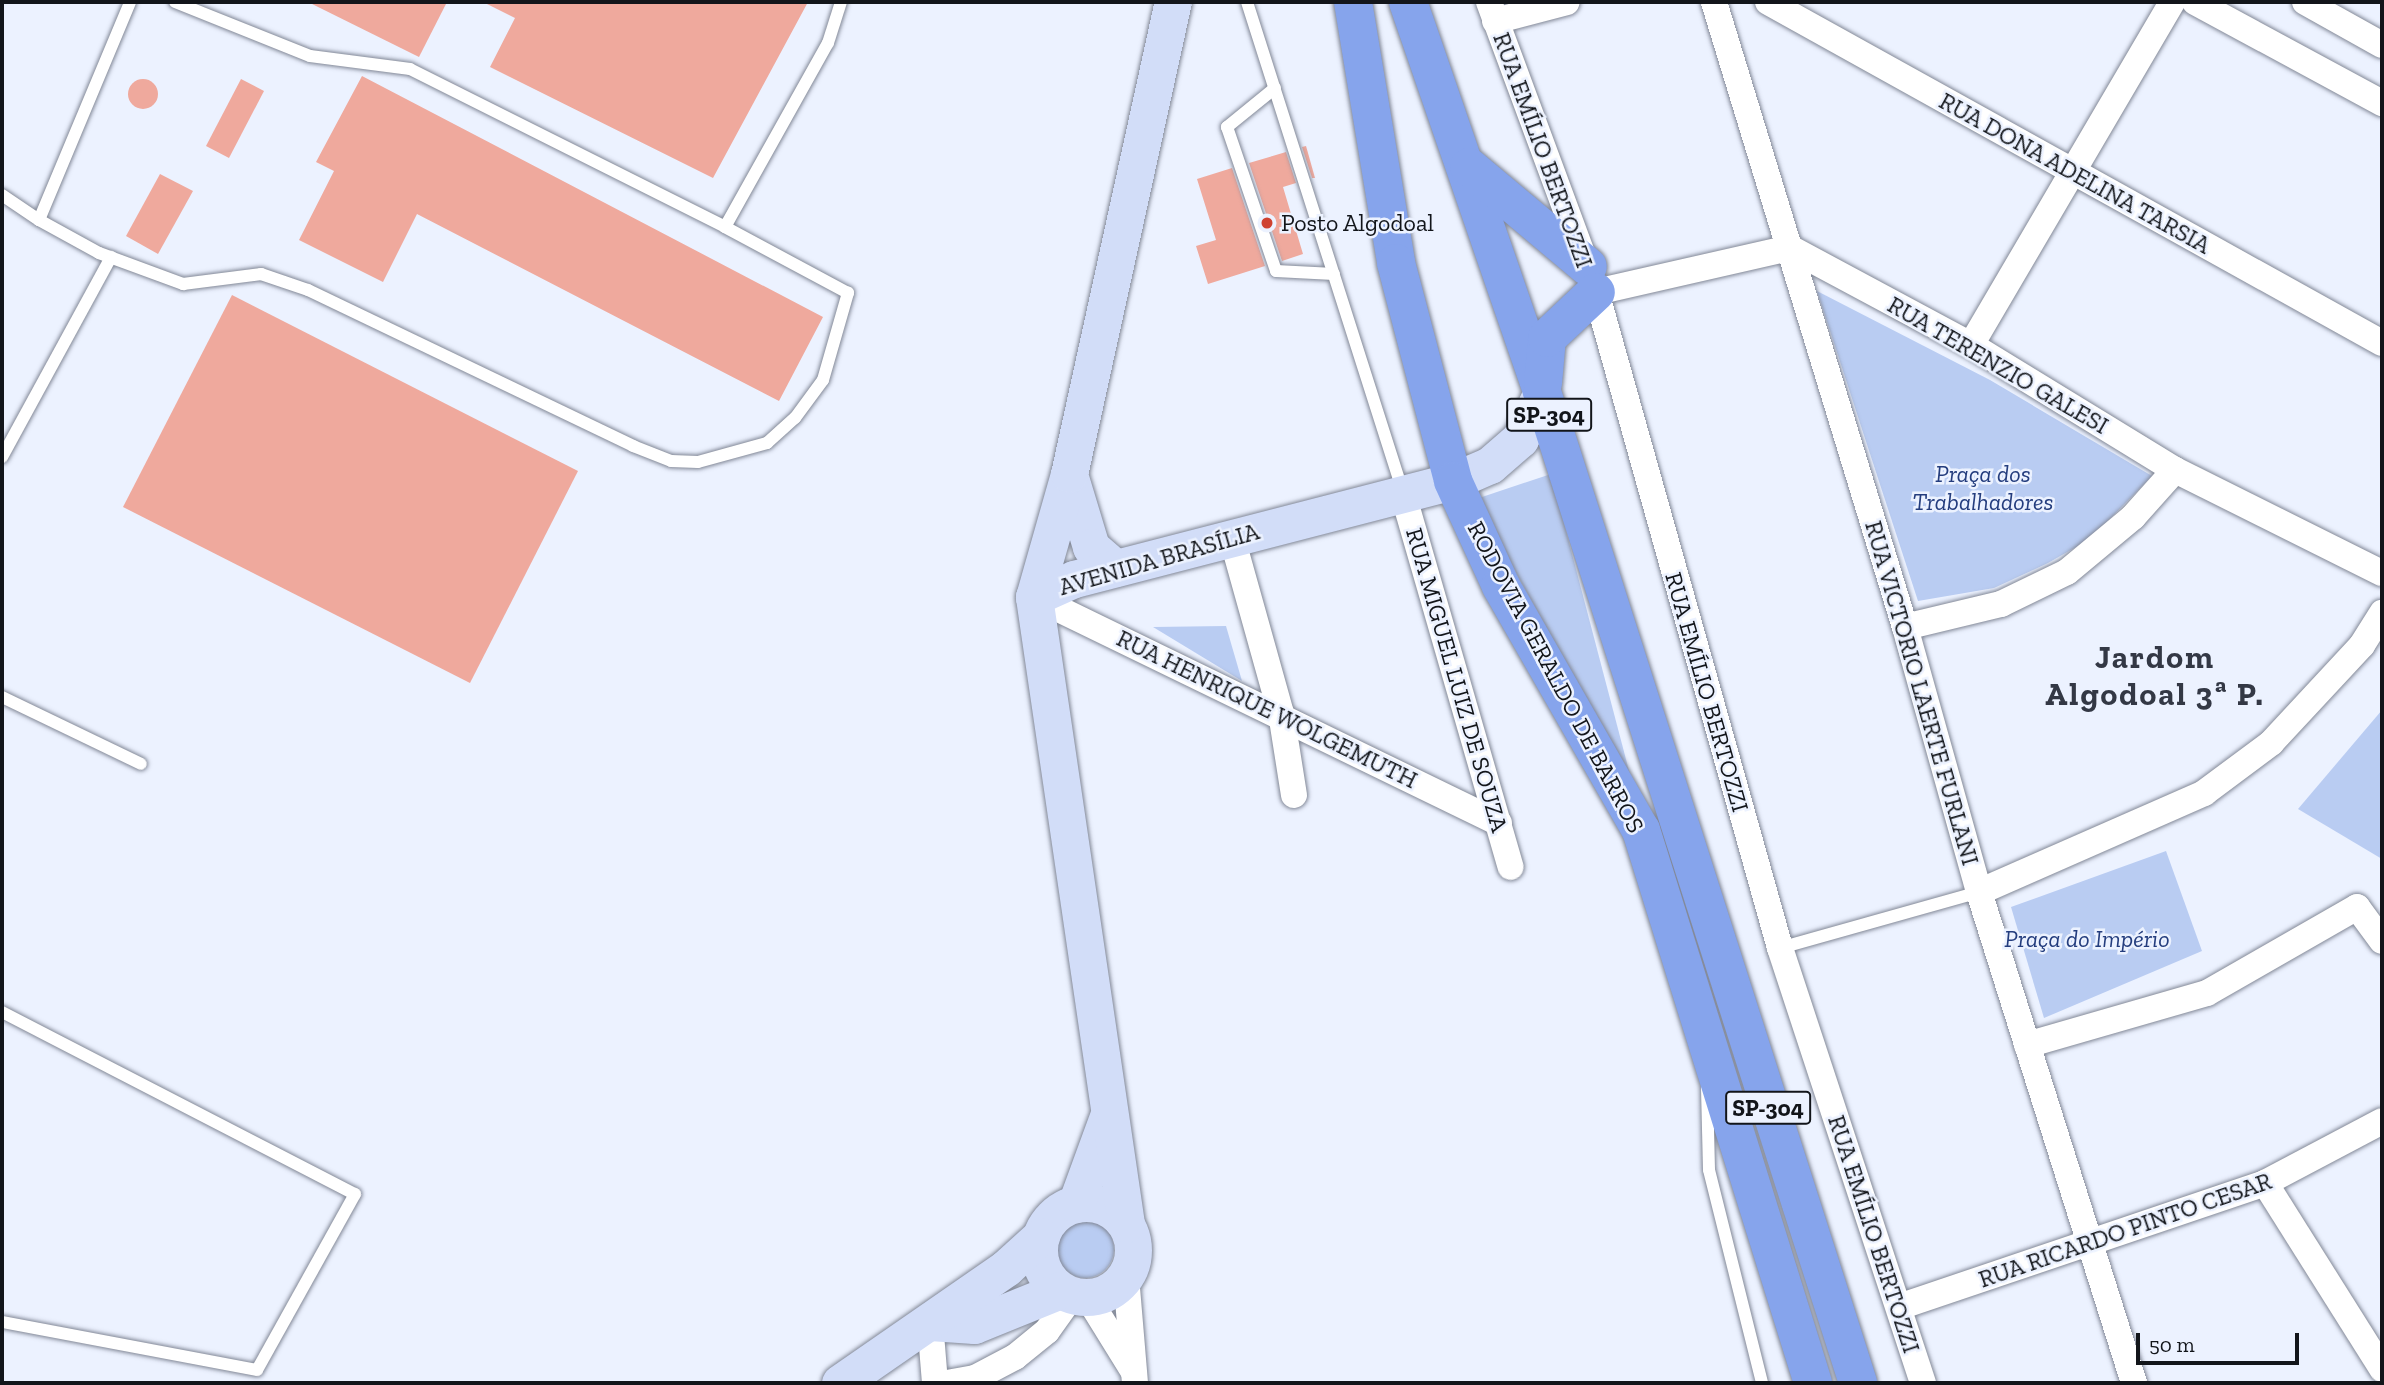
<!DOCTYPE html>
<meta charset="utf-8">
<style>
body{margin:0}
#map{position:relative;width:2384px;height:1385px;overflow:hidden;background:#ecf2ff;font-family:"Zilla Slab",serif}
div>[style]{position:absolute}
.green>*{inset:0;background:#b9ccf2}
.round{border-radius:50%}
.building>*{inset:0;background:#efa99d}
.roads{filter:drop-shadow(0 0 2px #828897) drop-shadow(0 0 2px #828897)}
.service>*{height:12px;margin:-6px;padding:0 6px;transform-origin:6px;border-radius:6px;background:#fff}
.minor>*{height:26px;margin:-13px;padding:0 13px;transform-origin:13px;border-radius:13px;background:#fff}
.secondary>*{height:37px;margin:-18.5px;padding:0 18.5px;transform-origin:18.5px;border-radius:18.5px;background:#d2ddf8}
.secondary>.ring{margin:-18.5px;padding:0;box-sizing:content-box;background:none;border:37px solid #d2ddf8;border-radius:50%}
.trunk>*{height:38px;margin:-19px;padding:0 19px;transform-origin:19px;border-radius:19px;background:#86a4ec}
.dots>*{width:19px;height:19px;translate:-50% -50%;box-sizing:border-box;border:4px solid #ecf2ff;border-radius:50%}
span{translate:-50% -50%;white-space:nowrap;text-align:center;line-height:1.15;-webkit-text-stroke:5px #ecf2ff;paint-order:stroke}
.shield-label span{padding:2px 5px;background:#ecf2ff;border:2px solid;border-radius:5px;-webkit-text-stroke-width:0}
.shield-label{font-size:23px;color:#12151a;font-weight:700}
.street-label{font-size:24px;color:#12151a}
.poi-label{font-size:24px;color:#12151a}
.left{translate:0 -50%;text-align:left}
.park-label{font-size:24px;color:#243d7e;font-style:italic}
.district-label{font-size:32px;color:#333845;font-weight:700;letter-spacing:2px}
.frame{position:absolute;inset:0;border:4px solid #12151a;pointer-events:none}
.scale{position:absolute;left:2136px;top:1333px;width:163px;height:32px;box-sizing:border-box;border:4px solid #12151a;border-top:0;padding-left:9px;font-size:21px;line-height:24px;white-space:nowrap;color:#12151a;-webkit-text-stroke:5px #ecf2ff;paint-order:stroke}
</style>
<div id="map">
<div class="green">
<div style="clip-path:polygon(1817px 291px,1990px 380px,2152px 476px,2090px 539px,2048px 563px,1994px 588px,1918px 601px)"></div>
<div style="clip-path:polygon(1551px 474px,1633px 786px,1476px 499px)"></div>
<div style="clip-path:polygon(1226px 626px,1242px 681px,1153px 627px)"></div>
<div style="clip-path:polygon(2382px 710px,2382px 859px,2298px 809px)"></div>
<div style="clip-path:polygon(2166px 851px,2202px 951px,2044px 1018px,2011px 907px)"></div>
<div class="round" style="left:1056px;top:1220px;width:58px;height:58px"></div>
</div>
<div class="building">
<div style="clip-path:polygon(308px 2px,447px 2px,419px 57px)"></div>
<div style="clip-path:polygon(483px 2px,808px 2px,713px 178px,490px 67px,515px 18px)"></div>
<div style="clip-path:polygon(362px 76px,823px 317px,779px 401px,417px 214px,383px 282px,299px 240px,334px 171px,316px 162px)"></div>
<div class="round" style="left:128px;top:79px;width:30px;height:30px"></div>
<div style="clip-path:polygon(241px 79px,264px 91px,229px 158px,206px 146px)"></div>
<div style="clip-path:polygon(1306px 146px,1315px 178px,1312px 178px,1302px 147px)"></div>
<div style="clip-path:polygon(1286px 152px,1296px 183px,1283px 187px,1303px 254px,1282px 261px,1249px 163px)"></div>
<div style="clip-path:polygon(1232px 168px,1265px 266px,1208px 284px,1196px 246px,1216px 240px,1197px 179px)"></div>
<div style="clip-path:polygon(160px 174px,193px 191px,158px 254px,126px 236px)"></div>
<div style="clip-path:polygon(232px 295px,578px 471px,470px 683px,123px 507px)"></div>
</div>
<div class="roads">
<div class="service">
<div style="left:175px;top:2px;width:145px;rotate:21.8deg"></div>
<div style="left:310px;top:56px;width:101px;rotate:7.4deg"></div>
<div style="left:410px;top:69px;width:352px;rotate:26.6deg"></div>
<div style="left:725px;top:227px;width:211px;rotate:-60.8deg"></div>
<div style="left:828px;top:43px;width:43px;rotate:-72.4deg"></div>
<div style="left:1247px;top:2px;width:514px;rotate:72.34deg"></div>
<div style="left:1275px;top:88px;width:62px;rotate:140.9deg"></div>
<div style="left:1227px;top:127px;width:152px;rotate:71.2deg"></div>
<div style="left:1276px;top:271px;width:58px;rotate:3deg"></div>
<div style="left:2px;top:195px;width:45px;rotate:34deg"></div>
<div style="left:39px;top:220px;width:236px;rotate:-67.3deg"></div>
<div style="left:39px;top:220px;width:68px;rotate:28.8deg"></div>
<div style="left:99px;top:253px;width:90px;rotate:20.3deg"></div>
<div style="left:183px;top:284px;width:79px;rotate:-7.3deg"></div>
<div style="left:261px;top:274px;width:50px;rotate:18.8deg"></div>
<div style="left:308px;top:290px;width:361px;rotate:25.6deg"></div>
<div style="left:633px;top:446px;width:41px;rotate:21.5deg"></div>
<div style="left:671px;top:461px;width:27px;rotate:2deg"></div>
<div style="left:698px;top:462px;width:72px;rotate:-15.4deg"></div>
<div style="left:767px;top:443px;width:38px;rotate:-42deg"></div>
<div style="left:795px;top:418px;width:47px;rotate:-53.6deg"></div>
<div style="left:823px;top:380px;width:91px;rotate:-74deg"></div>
<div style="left:848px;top:293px;width:140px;rotate:-151.8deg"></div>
<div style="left:2px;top:457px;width:228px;rotate:-61.4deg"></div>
<div style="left:2px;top:697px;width:154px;rotate:25.7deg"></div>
<div style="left:1780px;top:948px;width:207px;rotate:-15.7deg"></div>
<div style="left:2px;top:1012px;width:397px;rotate:27.3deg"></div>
<div style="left:355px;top:1194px;width:201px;rotate:119.1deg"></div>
<div style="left:257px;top:1370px;width:259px;rotate:-169.3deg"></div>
<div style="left:1707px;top:1088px;width:82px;rotate:88.6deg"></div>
<div style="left:1709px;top:1170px;width:219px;rotate:76deg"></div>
</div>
<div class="minor">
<div style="left:1489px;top:2px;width:309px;rotate:69.7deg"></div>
<div style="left:1596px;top:292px;width:681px;rotate:74.33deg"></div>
<div style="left:1780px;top:948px;width:458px;rotate:71.8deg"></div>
<div style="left:1714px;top:2px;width:654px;rotate:73.01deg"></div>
<div style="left:1905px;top:627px;width:275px;rotate:74.4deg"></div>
<div style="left:1979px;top:892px;width:515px;rotate:72.48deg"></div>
<div style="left:1768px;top:2px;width:702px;rotate:29.05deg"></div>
<div style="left:2195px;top:2px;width:213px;rotate:28.4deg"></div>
<div style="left:2305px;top:2px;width:88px;rotate:29.2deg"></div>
<div style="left:1495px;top:21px;width:74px;rotate:-14.8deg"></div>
<div style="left:1596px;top:292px;width:199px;rotate:-12.8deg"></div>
<div style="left:1790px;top:248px;width:205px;rotate:28.2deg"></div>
<div style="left:1971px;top:345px;width:239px;rotate:31.5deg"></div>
<div style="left:2175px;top:470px;width:231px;rotate:26.5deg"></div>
<div style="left:1971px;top:345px;width:398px;rotate:-59.6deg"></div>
<div style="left:1403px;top:494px;width:388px;rotate:73.9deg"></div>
<div style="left:1232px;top:538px;width:182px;rotate:74.4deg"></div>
<div style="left:1281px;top:713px;width:83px;rotate:81deg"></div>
<div style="left:1034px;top:597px;width:517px;rotate:25.92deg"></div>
<div style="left:1905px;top:627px;width:99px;rotate:-13.5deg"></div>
<div style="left:2001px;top:604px;width:73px;rotate:-25.9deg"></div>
<div style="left:2067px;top:572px;width:86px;rotate:-39.8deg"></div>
<div style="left:2133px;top:517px;width:63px;rotate:-48.2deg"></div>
<div style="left:1979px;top:892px;width:246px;rotate:-23.7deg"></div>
<div style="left:2204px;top:793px;width:84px;rotate:-36.7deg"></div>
<div style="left:2271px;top:743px;width:134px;rotate:-47.1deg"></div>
<div style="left:2362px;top:645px;width:38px;rotate:-58deg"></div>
<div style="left:2027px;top:1045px;width:187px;rotate:-16.1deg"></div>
<div style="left:2207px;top:993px;width:173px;rotate:-29.8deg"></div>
<div style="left:2357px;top:907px;width:42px;rotate:53.7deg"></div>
<div style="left:2265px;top:1183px;width:220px;rotate:57.8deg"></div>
<div style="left:1126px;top:1276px;width:107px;rotate:85.2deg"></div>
<div style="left:1088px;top:1298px;width:84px;rotate:58.2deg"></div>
<div style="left:1899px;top:1307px;width:386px;rotate:-18.7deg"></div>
<div style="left:2265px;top:1183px;width:132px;rotate:-27.9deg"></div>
<div style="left:930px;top:1322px;width:61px;rotate:85.3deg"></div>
<div style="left:947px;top:1383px;width:28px;rotate:-10deg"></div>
<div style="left:975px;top:1378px;width:45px;rotate:-27.7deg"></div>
<div style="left:1015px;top:1357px;width:41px;rotate:-39.1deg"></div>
<div style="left:1047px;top:1331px;width:43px;rotate:-54.5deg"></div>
</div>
<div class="secondary">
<div style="left:1069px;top:474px;width:76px;rotate:73.2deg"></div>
<div style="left:1091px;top:547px;width:32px;rotate:41deg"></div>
<div style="left:1034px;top:597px;width:44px;rotate:-24.2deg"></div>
<div style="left:1074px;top:579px;width:391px;rotate:-14.5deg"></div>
<div style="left:1453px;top:481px;width:40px;rotate:-23.4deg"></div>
<div style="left:1490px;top:465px;width:40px;rotate:-41deg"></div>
<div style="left:1520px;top:439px;width:52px;rotate:-64.9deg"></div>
<div class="ring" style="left:1039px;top:1203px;width:57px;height:57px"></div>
<div style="left:1076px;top:1204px;width:96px;rotate:-69.9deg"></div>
<div style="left:1126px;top:1224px;width:634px;rotate:-98.35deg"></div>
<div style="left:1034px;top:597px;width:128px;rotate:-74.1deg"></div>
<div style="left:1069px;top:474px;width:483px;rotate:-77.6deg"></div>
<div style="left:930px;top:1322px;width:44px;rotate:3.9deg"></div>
<div style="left:974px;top:1325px;width:93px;rotate:-22.1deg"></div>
<div style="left:840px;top:1383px;width:202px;rotate:-34.7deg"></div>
<div style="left:1006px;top:1268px;width:47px;rotate:-42.4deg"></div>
</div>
<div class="trunk">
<div style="left:1353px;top:2px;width:265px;rotate:80.6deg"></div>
<div style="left:1396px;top:263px;width:225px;rotate:75.3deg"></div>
<div style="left:1453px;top:481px;width:115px;rotate:65.4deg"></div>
<div style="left:1501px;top:586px;width:281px;rotate:60.2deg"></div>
<div style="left:1641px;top:830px;width:579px;rotate:72.72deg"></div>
<div style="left:1408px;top:2px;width:412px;rotate:71deg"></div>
<div style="left:1542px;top:392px;width:1040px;rotate:72.31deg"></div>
<div style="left:1469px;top:167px;width:155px;rotate:40deg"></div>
<div style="left:1543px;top:383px;width:45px;rotate:-84.9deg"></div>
<div style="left:1547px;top:338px;width:67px;rotate:-43.2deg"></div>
</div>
</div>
<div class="dots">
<div style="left:1267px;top:223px;background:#cf4231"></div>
</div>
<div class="shield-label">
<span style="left:1549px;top:415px">SP-304</span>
<span style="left:1768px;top:1108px">SP-304</span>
</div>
<div class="street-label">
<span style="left:1543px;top:150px;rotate:70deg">RUA EMÍLIO BERTOZZI</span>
<span style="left:2075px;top:173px;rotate:29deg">RUA DONA ADELINA TARSIA</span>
<span style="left:1998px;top:365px;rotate:30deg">RUA TERENZIO GALESI</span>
<span style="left:1159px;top:559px;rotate:-16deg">AVENIDA BRASÍLIA</span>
<span style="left:1556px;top:677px;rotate:62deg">RODOVIA GERALDO DE BARROS</span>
<span style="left:1457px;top:680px;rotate:74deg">RUA MIGUEL LUIZ DE SOUZA</span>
<span style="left:1707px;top:692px;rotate:74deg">RUA EMÍLIO BERTOZZI</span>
<span style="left:1922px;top:693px;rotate:74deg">RUA VICTORIO LAERTE FURLANI</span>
<span style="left:1267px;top:709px;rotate:26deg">RUA HENRIQUE WOLGEMUTH</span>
<span style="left:2125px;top:1230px;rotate:-19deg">RUA RICARDO PINTO CESAR</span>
<span style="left:1874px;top:1234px;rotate:72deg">RUA EMÍLIO BERTOZZI</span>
</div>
<div class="poi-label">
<span class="left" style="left:1281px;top:223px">Posto Algodoal</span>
</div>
<div class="park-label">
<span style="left:1983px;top:488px">Praça dos<br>Trabalhadores</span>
<span style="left:2087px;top:939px">Praça do Império</span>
</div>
<div class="district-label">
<span style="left:2155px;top:676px">Jardom<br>Algodoal 3ª P.</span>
</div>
<div class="frame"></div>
<div class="scale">50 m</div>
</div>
